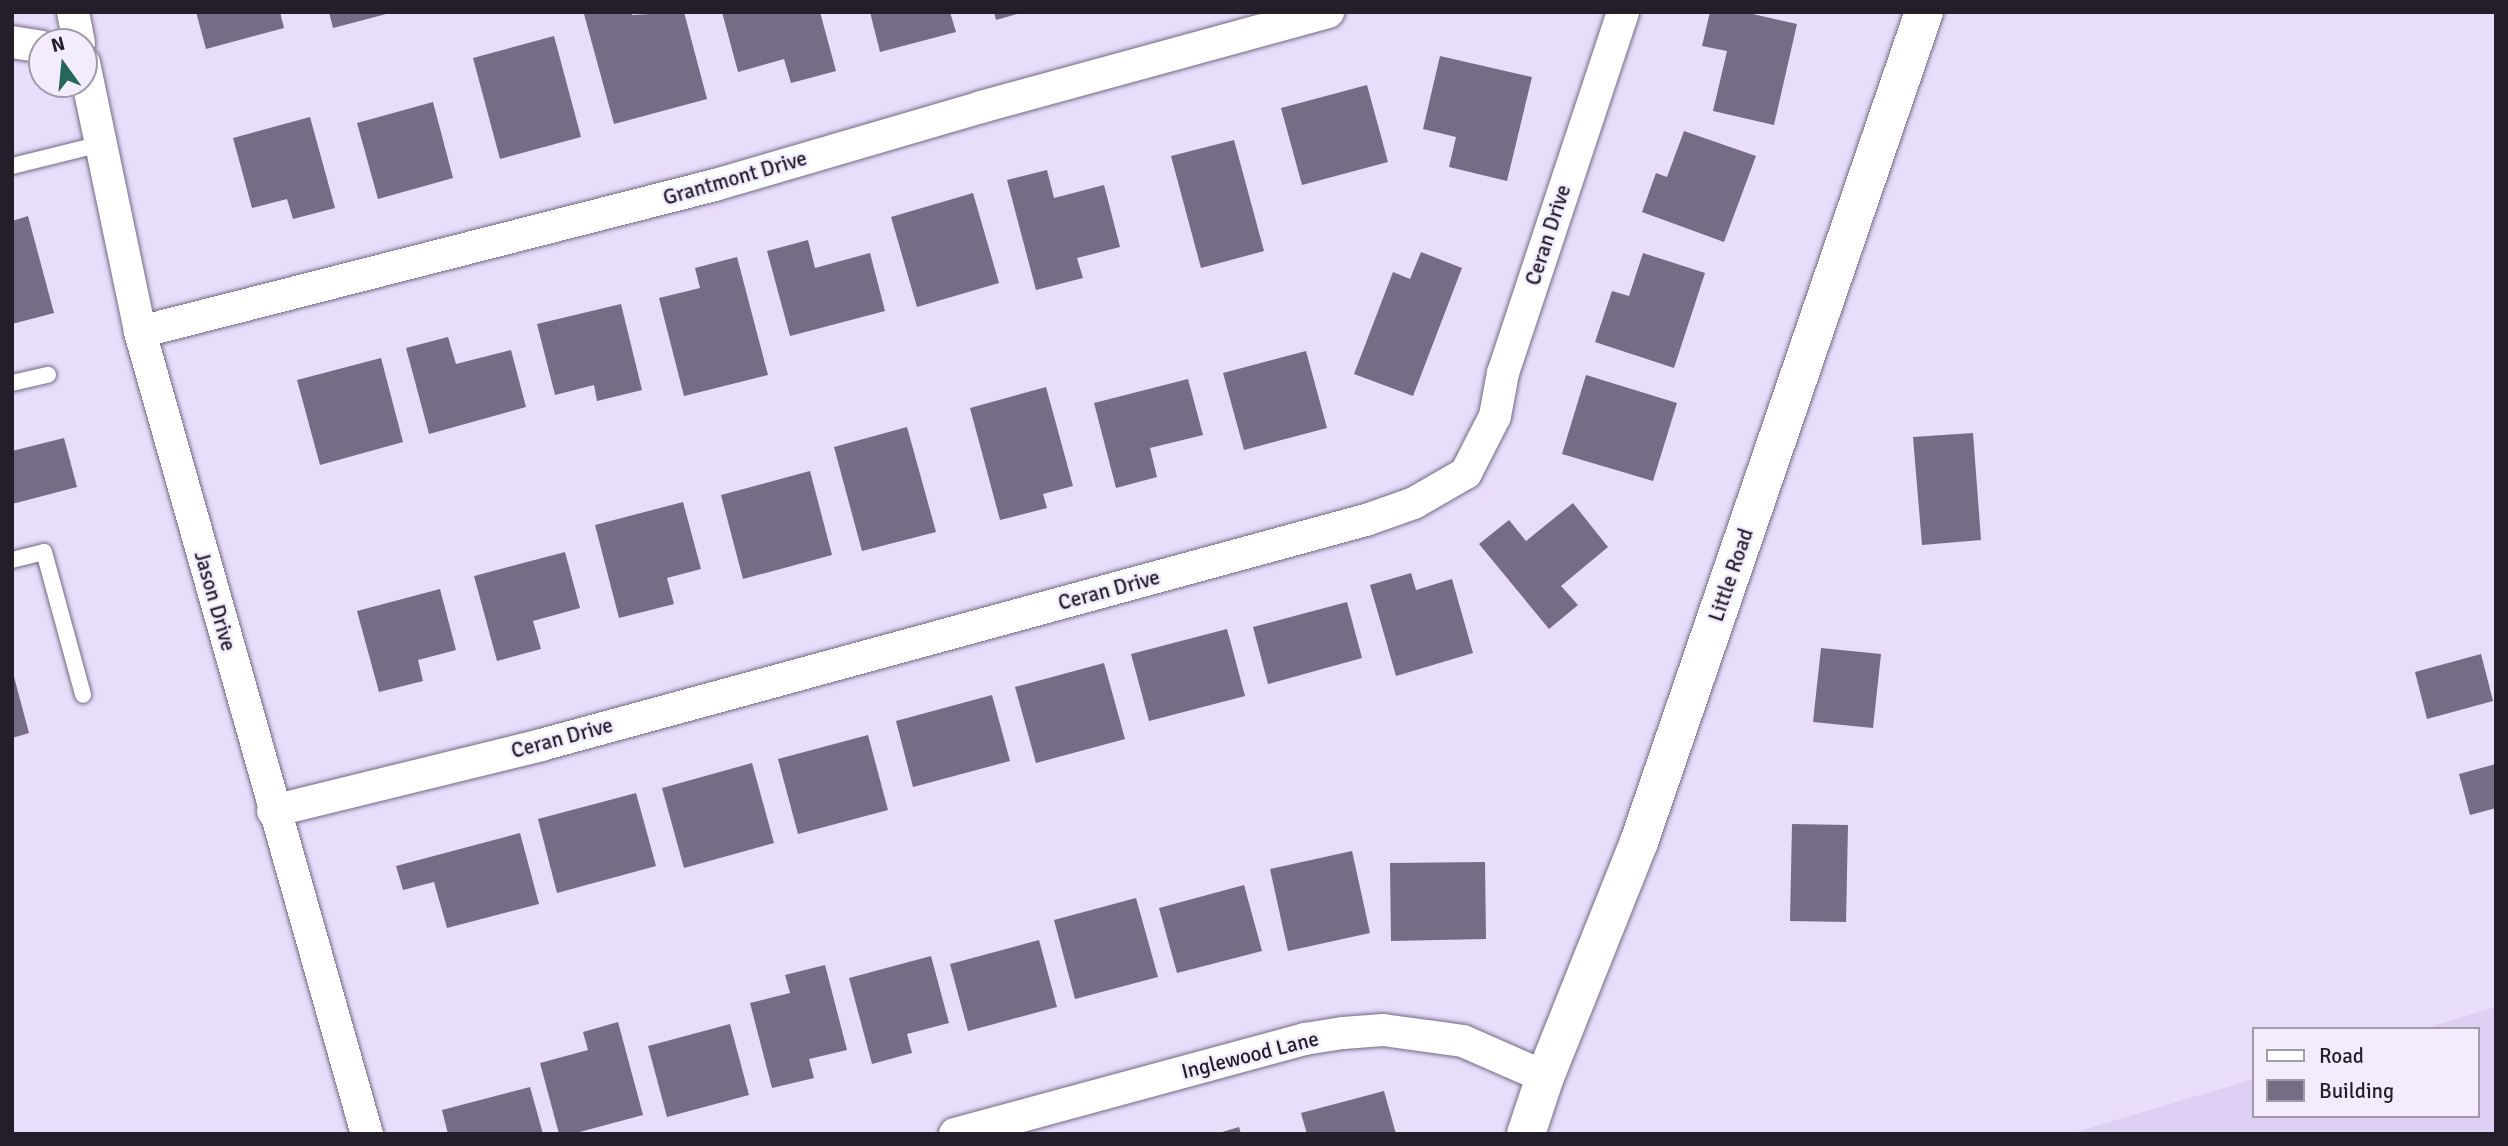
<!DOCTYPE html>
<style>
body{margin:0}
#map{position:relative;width:2508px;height:1146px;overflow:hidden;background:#e8ddfb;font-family:Signika,sans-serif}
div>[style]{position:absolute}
.built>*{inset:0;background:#decff5}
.building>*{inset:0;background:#756c85}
.roads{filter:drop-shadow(0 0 2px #736984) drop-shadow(0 0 2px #736984)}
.service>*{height:16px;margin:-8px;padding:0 8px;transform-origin:8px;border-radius:8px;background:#fff}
.minor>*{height:32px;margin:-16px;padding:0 16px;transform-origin:16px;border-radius:16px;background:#fff}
.tertiary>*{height:38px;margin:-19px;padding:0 19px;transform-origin:19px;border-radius:19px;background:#fff}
span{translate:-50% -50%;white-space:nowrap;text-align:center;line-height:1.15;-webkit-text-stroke:5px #f3ecff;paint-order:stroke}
.street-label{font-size:21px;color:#231e29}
.frame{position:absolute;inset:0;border:14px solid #231e29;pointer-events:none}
.legend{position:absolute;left:2252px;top:1027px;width:228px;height:91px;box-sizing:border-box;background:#f3ecff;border:2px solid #a09aa9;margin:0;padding:9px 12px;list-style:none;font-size:21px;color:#231e29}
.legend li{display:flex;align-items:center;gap:14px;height:35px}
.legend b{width:35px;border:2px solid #a09aa9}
.north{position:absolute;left:28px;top:28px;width:70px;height:70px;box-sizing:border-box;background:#f3ecff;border:2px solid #a09aa9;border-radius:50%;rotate:345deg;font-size:19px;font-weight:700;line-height:28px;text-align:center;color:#231e29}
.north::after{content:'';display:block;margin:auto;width:24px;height:32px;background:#256758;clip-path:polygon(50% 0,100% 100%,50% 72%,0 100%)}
</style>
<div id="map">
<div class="built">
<div style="clip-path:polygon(2496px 1007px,2496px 1134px,2069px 1134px,2254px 1079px,2254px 1116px,2478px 1116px,2478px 1029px,2423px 1029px)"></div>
</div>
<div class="building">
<div style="clip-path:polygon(196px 12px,280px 12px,284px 28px,206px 49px)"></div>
<div style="clip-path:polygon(329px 12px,389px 12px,390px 13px,333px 28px)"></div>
<div style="clip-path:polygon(593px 12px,631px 12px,632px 15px,684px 12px,707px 99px,614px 124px,584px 14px)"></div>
<div style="clip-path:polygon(722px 12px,820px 12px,836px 71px,791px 83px,784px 59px,738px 72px)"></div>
<div style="clip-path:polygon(870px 12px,950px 12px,956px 32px,880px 52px)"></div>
<div style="clip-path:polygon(994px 12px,1021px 12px,1021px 13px,996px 20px)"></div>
<div style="clip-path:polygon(1710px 12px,1744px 12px,1797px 24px,1774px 125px,1713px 111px,1727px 51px,1702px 46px)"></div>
<div style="clip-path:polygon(554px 36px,581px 137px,500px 159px,473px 58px)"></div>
<div style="clip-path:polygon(1440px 56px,1532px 77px,1507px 181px,1449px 167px,1456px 137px,1423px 129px)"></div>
<div style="clip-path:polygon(1367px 85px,1388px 162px,1302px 185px,1281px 108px)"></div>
<div style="clip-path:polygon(433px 102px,453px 178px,378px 199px,357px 123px)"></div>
<div style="clip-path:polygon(310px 117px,335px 208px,293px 219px,287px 199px,252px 208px,233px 138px)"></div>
<div style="clip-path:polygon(1684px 131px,1756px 156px,1724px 242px,1642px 212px,1656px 173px,1667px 177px)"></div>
<div style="clip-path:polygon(1234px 140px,1264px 251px,1201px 268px,1171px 156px)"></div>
<div style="clip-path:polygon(1047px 170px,1054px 198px,1104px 185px,1120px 247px,1077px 258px,1083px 278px,1036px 290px,1007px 180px)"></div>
<div style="clip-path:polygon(973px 193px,999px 283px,917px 307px,891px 217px)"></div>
<div style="clip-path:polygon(28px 216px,54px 313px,12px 324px,12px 221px)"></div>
<div style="clip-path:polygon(808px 240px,815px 268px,870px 253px,885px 311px,790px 336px,767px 251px)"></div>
<div style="clip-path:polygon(1421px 252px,1462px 268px,1413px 396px,1354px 374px,1393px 272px,1410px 279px)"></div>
<div style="clip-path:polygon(1643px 253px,1705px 273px,1674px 368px,1595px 342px,1612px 291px,1629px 296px)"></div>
<div style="clip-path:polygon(737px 257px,768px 375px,684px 396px,659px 298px,700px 288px,695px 268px)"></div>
<div style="clip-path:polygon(621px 304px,642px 390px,597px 401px,594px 385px,555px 395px,537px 324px)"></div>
<div style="clip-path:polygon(448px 337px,456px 364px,511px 350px,526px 407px,429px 434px,406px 348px)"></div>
<div style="clip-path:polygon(1306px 351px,1327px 428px,1244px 450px,1223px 373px)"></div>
<div style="clip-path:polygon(381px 358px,403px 442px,320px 465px,297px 380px)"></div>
<div style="clip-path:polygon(1586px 375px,1677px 403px,1653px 481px,1562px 454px)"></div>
<div style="clip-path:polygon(1188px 379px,1203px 435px,1150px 448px,1157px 477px,1116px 488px,1094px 403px)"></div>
<div style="clip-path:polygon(1046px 387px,1073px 486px,1043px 494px,1047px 508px,1000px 520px,970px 408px)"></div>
<div style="clip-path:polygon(907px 427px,936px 532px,862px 551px,834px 447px)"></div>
<div style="clip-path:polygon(1973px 433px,1981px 540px,1922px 545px,1913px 437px)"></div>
<div style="clip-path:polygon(64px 438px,77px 487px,12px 504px,12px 451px)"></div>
<div style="clip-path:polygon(810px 471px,832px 555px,743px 579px,721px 495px)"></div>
<div style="clip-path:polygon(683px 502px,701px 569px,667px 578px,674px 604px,619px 618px,595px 525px)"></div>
<div style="clip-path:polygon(1573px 503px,1608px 547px,1561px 586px,1578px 605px,1549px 629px,1479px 544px,1509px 520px,1526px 541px)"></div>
<div style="clip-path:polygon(565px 552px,580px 608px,533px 621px,541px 649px,497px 661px,474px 576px)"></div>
<div style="clip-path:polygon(1411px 573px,1416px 590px,1452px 579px,1473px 653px,1396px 676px,1370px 585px)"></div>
<div style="clip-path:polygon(440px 589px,456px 650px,418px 660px,423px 681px,379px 692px,357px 611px)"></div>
<div style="clip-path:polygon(1347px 602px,1362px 658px,1268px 684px,1253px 627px)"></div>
<div style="clip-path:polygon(1227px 629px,1245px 696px,1149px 721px,1131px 654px)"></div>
<div style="clip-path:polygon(1821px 648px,1881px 654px,1873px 728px,1813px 722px)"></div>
<div style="clip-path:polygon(2481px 654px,2493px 701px,2427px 719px,2415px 672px)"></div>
<div style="clip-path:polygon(1104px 663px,1125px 739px,1036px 763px,1015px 687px)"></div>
<div style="clip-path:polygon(13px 673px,29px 733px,12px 738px,12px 674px)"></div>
<div style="clip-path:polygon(992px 695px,1010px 761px,913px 787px,896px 721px)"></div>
<div style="clip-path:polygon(868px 735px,888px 810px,798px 834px,778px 759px)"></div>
<div style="clip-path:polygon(752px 763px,774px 843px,684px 868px,662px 788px)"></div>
<div style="clip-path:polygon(2496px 764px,2496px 808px,2470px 815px,2459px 774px)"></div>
<div style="clip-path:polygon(636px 793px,656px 866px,557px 893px,538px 819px)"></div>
<div style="clip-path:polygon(1792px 824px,1848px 825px,1846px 922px,1790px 921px)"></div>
<div style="clip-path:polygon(520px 833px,539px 904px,447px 928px,434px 882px,403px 890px,396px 866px)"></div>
<div style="clip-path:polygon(1352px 851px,1370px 933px,1288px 951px,1270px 869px)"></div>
<div style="clip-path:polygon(1485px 862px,1486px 939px,1391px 941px,1390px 863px)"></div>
<div style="clip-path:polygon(1244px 885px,1262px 951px,1177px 973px,1159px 908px)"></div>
<div style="clip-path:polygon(1136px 898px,1158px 977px,1075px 999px,1054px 920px)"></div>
<div style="clip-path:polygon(1039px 940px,1057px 1007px,968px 1031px,950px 964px)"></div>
<div style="clip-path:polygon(931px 956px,949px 1023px,907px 1034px,912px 1053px,872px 1064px,849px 978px)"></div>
<div style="clip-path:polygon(825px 965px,847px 1050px,809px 1059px,814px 1078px,772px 1088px,750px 1003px,790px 993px,785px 975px)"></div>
<div style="clip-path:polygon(618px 1022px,643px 1115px,572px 1134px,559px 1134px,540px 1063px,588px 1050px,583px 1032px)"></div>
<div style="clip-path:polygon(730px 1024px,749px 1095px,667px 1117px,648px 1046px)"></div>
<div style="clip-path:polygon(530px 1087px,543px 1134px,448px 1134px,442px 1110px)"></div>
<div style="clip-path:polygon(1384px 1091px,1396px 1134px,1307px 1134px,1301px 1113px)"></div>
<div style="clip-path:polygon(1239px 1127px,1241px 1134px,1219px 1134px,1219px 1133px)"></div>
</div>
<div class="roads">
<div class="service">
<div style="left:12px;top:166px;width:92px;rotate:-13.9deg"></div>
<div style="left:12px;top:383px;width:37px;rotate:-13deg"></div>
<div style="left:12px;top:560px;width:33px;rotate:-14deg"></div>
<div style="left:44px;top:552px;width:148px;rotate:74.7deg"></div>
</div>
<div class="minor">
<div style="left:73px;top:12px;width:31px;rotate:79deg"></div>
<div style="left:12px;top:42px;width:30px;rotate:9deg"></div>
<div style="left:84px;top:63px;width:275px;rotate:78.2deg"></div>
<div style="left:140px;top:332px;width:834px;rotate:74.2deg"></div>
<div style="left:140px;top:332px;width:593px;rotate:-14.34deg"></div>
<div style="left:715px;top:185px;width:277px;rotate:-16.3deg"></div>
<div style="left:981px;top:107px;width:360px;rotate:-15.3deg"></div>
<div style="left:273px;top:811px;width:276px;rotate:-13.8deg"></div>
<div style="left:541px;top:745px;width:855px;rotate:-15.26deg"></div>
<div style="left:1366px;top:520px;width:51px;rotate:-19.5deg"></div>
<div style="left:1414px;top:503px;width:60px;rotate:-30deg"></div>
<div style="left:1466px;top:473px;width:64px;rotate:-63deg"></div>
<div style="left:1495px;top:416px;width:44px;rotate:-79.5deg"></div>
<div style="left:1503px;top:373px;width:380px;rotate:-71.6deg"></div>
<div style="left:955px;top:1134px;width:363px;rotate:-15.2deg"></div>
<div style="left:1305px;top:1039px;width:38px;rotate:-9deg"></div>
<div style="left:1343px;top:1033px;width:40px;rotate:-4.3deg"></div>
<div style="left:1383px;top:1030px;width:81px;rotate:7.8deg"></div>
<div style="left:1463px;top:1041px;width:90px;rotate:23.7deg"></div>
</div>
<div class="tertiary">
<div style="left:1526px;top:1134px;width:60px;rotate:-71.6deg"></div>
<div style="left:1545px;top:1077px;width:253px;rotate:-68.2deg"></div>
<div style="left:1639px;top:842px;width:878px;rotate:-71.05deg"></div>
</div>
</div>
<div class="street-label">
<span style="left:735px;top:178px;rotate:-16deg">Grantmont Drive</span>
<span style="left:1548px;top:235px;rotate:-72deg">Ceran Drive</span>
<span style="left:1731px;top:575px;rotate:-71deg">Little Road</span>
<span style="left:1109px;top:590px;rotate:-15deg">Ceran Drive</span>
<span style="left:215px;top:601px;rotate:74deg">Jason Drive</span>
<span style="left:562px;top:738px;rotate:-15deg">Ceran Drive</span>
<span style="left:1250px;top:1055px;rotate:-14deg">Inglewood Lane</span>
</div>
<div class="frame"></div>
<ul class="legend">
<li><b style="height:9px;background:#fff"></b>Road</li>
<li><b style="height:19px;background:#756c85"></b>Building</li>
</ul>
<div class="north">N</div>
</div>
